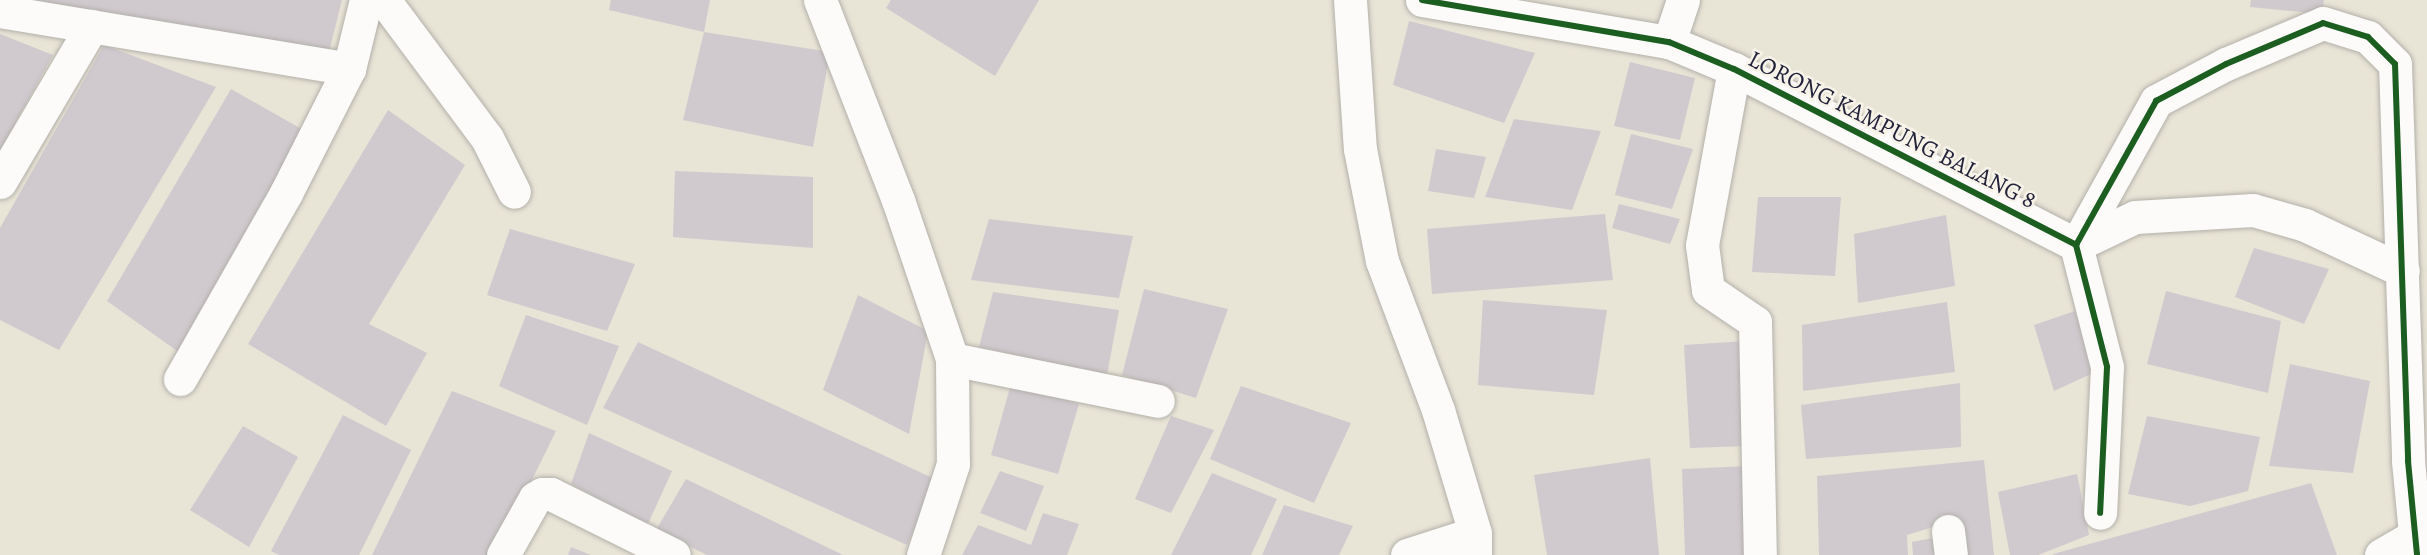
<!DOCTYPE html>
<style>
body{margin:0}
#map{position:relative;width:2427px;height:555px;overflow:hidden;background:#e8e4d6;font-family:Alegreya,serif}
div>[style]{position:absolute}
.building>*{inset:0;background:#d0cacf}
.roads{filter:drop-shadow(0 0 2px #b3b0aa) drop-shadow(0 0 2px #b3b0aa)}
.minor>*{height:33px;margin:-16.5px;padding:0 16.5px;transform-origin:16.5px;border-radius:16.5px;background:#fcfbf9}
.cycleway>*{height:6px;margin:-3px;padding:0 3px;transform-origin:3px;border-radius:3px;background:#1b5e20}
span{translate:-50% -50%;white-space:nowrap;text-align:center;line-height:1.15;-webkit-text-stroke:5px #f7f3e8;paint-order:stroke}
.street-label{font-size:24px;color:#22223b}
</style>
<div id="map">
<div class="building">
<div style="clip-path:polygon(31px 0,342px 0,329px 52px)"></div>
<div style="clip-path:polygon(611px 0,710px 0,704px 32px,830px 52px,813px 147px,683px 120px,704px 32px,609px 10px)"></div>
<div style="clip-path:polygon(891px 0,1039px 0,995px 76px,886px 8px)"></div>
<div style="clip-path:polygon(2251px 0,2324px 0,2321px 14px,2250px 7px)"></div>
<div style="clip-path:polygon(1409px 21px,1535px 53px,1504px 123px,1393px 85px)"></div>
<div style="clip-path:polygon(0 34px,53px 55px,0 151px)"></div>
<div style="clip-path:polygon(104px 45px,216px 87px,59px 350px,0 320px,0 228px)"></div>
<div style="clip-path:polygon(1630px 62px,1695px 78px,1680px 140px,1614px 126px)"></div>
<div style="clip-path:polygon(231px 89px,305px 131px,180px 353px,107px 301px)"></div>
<div style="clip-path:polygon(388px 110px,465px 165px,369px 324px,427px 353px,386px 426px,248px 344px)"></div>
<div style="clip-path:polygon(1514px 119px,1601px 131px,1572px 210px,1485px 197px)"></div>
<div style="clip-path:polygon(1631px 134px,1693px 149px,1672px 209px,1615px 195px)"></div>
<div style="clip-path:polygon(1436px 149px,1486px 157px,1474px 198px,1428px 191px)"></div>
<div style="clip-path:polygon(675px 171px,813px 177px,813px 248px,673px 237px)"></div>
<div style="clip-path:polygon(1758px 197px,1841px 197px,1835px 276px,1752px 272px)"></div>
<div style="clip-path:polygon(1619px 204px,1680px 219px,1670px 244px,1612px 228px)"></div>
<div style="clip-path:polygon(1605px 214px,1613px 280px,1432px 294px,1427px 229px)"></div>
<div style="clip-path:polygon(1946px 215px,1955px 286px,1858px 303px,1854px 234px)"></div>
<div style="clip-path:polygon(989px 219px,1133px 236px,1119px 298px,971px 280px)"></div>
<div style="clip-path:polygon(510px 229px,635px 264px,607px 331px,487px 295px)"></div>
<div style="clip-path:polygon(2254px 248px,2329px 269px,2304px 324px,2235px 297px)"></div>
<div style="clip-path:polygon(1144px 289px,1228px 309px,1196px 398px,1122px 375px)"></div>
<div style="clip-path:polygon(2166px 291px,2281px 321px,2268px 393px,2147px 364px)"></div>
<div style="clip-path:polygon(993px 292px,1119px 310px,1107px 375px,979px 347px)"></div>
<div style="clip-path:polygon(858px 295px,928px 331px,909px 434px,823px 390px)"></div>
<div style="clip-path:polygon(1483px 300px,1607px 310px,1594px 395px,1478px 385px)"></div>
<div style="clip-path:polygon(1947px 302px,1955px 372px,1803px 391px,1802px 325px)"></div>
<div style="clip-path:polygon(2075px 311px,2093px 373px,2054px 391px,2034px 325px)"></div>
<div style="clip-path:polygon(526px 315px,619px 346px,587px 425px,499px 386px)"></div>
<div style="clip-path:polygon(1747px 341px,1748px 446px,1690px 448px,1684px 345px)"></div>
<div style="clip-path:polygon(638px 342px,937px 480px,907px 545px,603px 408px)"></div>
<div style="clip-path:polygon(2290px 364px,2370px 381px,2353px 473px,2269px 466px)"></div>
<div style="clip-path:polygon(1960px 383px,1961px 447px,1806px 459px,1801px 405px)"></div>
<div style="clip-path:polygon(1011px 384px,1079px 404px,1058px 474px,991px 455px)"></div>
<div style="clip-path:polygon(1241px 386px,1351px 423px,1314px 503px,1210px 459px)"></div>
<div style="clip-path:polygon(452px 391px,556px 431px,495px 555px,372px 555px)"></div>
<div style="clip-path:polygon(343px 415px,411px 450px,359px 555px,279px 555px,271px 551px)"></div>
<div style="clip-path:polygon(1171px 416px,1214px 430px,1171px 513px,1135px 499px)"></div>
<div style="clip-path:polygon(2147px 416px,2260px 437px,2248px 491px,2190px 506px,2128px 494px)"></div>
<div style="clip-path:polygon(243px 426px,298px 457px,249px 547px,190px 510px)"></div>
<div style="clip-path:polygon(589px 433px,672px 471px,647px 526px,571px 484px)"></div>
<div style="clip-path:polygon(1650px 458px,1659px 555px,1547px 555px,1534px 475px)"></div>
<div style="clip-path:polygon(1984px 460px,1994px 555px,1958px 555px,1953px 521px,1907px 535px,1908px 555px,1819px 555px,1817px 476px)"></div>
<div style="clip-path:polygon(1749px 466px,1750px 555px,1685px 555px,1682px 469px)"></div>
<div style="clip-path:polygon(1000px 471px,1044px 486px,1026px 531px,980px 513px)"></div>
<div style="clip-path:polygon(1212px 473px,1277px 499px,1251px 555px,1171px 555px)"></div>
<div style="clip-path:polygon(2077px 474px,2089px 535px,2038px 555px,2010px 555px,1998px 492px)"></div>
<div style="clip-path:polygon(686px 479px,843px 555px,707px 555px,656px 530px)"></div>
<div style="clip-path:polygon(2311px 483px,2337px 555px,2053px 555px,2053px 554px)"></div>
<div style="clip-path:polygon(1284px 505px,1353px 526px,1339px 555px,1262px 555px)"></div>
<div style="clip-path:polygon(1043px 513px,1079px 524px,1067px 555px,962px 555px,978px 525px,1031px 545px)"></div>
<div style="clip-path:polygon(1943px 536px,1946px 555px,1913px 555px,1912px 542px)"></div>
<div style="clip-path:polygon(571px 547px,591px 555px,568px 555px)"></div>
</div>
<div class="roads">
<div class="minor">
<div style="left:384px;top:0;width:172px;rotate:53.3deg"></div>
<div style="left:487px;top:138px;width:60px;rotate:63.4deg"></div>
<div style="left:820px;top:0;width:215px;rotate:68.7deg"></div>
<div style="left:898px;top:200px;width:168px;rotate:71.2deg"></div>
<div style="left:952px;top:359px;width:105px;rotate:89.5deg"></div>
<div style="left:953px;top:464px;width:96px;rotate:108.2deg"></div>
<div style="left:1350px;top:0;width:149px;rotate:86.2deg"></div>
<div style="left:1360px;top:149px;width:114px;rotate:78.9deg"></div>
<div style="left:1382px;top:261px;width:159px;rotate:69.4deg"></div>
<div style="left:1438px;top:410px;width:128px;rotate:73.3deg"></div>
<div style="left:1475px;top:533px;width:22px;rotate:90deg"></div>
<div style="left:1422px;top:0;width:251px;rotate:9.7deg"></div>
<div style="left:1669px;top:42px;width:70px;rotate:22.6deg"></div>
<div style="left:1734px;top:69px;width:385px;rotate:27.2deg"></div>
<div style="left:2076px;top:245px;width:126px;rotate:75.7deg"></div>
<div style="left:2107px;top:367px;width:146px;rotate:92.7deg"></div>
<div style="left:0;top:11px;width:354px;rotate:9.4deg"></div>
<div style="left:1669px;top:42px;width:44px;rotate:-71.6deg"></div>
<div style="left:1734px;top:69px;width:179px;rotate:100.3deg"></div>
<div style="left:1702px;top:245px;width:45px;rotate:82.4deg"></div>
<div style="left:1708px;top:290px;width:57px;rotate:34.2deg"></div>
<div style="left:1755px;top:322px;width:233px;rotate:88.8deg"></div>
<div style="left:0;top:182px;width:181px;rotate:-59.5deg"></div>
<div style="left:2076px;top:245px;width:165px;rotate:-60.9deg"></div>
<div style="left:2156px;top:101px;width:79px;rotate:-27.9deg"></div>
<div style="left:2226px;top:64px;width:105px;rotate:-22.9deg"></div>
<div style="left:2323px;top:23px;width:47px;rotate:17.3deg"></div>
<div style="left:2368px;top:37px;width:38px;rotate:45deg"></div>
<div style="left:2395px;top:64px;width:397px;rotate:88.1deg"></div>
<div style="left:2408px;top:461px;width:94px;rotate:84.5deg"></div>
<div style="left:2076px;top:245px;width:65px;rotate:-25.4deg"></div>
<div style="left:2135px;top:217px;width:118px;rotate:-3.4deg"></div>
<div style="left:2253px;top:210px;width:54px;rotate:16.1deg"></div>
<div style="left:2305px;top:225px;width:108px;rotate:25.1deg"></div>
<div style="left:952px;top:359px;width:210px;rotate:11.5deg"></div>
<div style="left:180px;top:379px;width:214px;rotate:-60.3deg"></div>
<div style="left:286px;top:193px;width:139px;rotate:-63.1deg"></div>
<div style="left:349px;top:69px;width:71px;rotate:-76.2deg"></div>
<div style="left:1948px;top:531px;width:24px;rotate:83deg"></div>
<div style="left:503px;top:555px;width:65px;rotate:-60.7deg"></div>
<div style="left:535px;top:498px;width:8px;rotate:-30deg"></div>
<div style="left:542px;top:494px;width:9px"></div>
<div style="left:551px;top:494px;width:137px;rotate:26.4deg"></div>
<div style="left:1407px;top:555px;width:71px;rotate:-17.9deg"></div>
<div style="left:2381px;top:555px;width:38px;rotate:-30deg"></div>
</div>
</div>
<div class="cycleway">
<div style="left:1422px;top:0;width:251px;rotate:9.7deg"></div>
<div style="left:1669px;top:42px;width:70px;rotate:22.6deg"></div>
<div style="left:1734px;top:69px;width:385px;rotate:27.2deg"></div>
<div style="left:2076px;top:245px;width:126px;rotate:75.7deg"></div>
<div style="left:2107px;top:367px;width:146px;rotate:92.7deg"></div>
<div style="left:2076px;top:245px;width:165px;rotate:-60.9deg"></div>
<div style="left:2156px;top:101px;width:79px;rotate:-27.9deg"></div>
<div style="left:2226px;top:64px;width:105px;rotate:-22.9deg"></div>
<div style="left:2323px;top:23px;width:47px;rotate:17.3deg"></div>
<div style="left:2368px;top:37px;width:38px;rotate:45deg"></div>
<div style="left:2395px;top:64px;width:397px;rotate:88.1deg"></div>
<div style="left:2408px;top:461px;width:94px;rotate:84.5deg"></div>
</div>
<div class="street-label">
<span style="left:1892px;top:130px;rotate:27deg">LORONG KAMPUNG BALANG 8</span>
</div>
</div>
